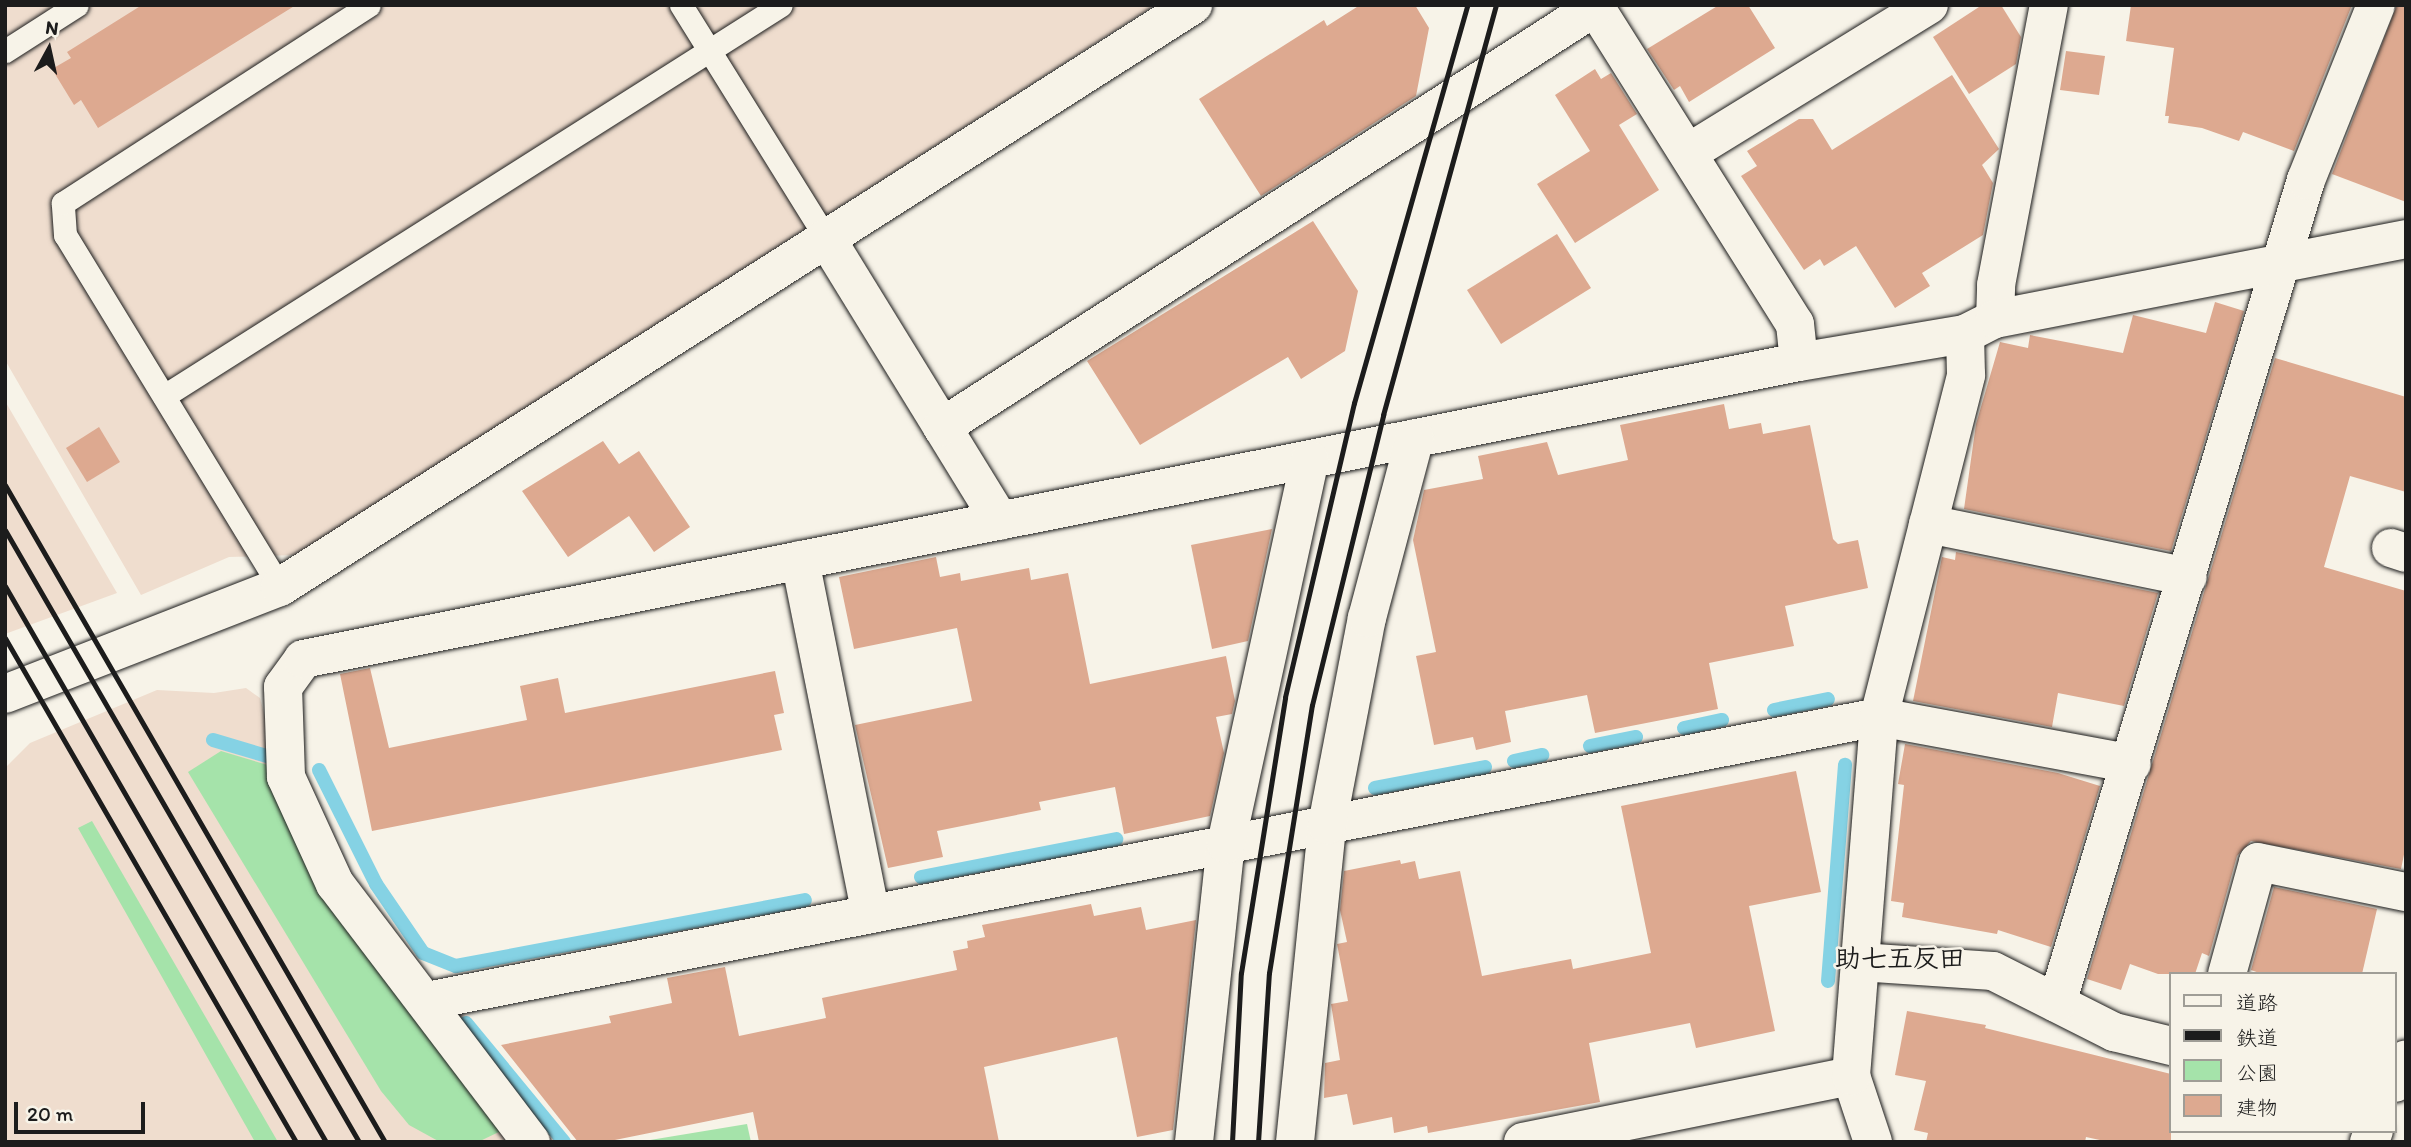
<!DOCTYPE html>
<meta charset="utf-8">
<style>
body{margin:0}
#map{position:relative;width:2411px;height:1147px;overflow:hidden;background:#f7f3e8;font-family:Itim,"Klee One",sans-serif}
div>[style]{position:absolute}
.built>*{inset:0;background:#efddce}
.green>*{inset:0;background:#a5e3aa}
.stream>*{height:14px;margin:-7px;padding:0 7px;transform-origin:7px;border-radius:7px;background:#85d2e4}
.building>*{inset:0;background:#dda990}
.roads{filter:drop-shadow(0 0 2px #1c1c1c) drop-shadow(0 0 2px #1c1c1c)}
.lane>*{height:23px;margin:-11.5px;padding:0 11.5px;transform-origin:11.5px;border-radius:11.5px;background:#f7f3e8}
.street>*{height:38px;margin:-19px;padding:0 19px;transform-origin:19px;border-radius:19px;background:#f7f3e8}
.rail>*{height:5px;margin:-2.5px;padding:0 2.5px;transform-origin:2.5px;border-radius:2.5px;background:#1c1c1c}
span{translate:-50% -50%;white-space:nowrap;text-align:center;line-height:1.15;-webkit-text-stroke:5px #f7f3e8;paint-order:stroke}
.quarter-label{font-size:26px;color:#1c1c1c;font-weight:700}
.frame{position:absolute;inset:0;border:7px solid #1c1c1c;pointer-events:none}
.legend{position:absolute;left:2169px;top:972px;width:228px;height:161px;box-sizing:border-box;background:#f7f3e8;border:2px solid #9f9d96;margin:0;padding:9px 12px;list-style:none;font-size:21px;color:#1c1c1c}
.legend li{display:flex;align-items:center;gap:14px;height:35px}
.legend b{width:35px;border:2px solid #9f9d96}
.north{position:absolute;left:14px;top:14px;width:70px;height:70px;-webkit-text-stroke:5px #f7f3e8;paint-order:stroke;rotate:8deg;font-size:19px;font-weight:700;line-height:28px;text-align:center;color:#1c1c1c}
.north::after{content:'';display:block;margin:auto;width:24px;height:32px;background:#1c1c1c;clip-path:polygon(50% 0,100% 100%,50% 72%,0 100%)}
.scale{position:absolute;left:14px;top:1102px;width:131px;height:32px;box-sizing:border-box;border:4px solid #1c1c1c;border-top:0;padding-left:9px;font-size:21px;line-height:24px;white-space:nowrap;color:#1c1c1c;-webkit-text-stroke:5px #f7f3e8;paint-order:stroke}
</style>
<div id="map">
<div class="built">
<div style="clip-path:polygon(5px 5px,1155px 5px,296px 555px,229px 557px,141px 595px,5px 360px)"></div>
<div style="clip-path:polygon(5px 401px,117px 593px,5px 634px)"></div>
<div style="clip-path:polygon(246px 688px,260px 698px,274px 750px,512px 1142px,5px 1142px,5px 768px,30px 743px,157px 690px,214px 693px)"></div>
</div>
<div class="green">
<div style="clip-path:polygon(221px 751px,274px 767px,503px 1130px,478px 1142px,440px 1142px,409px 1125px,381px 1091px,188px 772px)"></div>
<div style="clip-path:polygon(92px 821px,278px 1142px,255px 1142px,78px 828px)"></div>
<div style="clip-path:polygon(747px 1124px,751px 1142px,638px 1142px)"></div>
</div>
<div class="stream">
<div style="left:1774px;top:710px;width:55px;rotate:-11.5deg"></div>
<div style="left:1684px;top:728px;width:39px;rotate:-12deg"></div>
<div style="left:213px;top:740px;width:59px;rotate:16.6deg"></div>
<div style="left:1590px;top:746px;width:47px;rotate:-11.1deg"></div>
<div style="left:1514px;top:761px;width:29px;rotate:-12deg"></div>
<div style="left:319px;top:770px;width:127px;rotate:63.4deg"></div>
<div style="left:376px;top:884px;width:83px;rotate:55.7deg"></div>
<div style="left:423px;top:953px;width:35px;rotate:22deg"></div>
<div style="left:456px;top:966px;width:355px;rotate:-10.7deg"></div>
<div style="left:1375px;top:788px;width:112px;rotate:-10.8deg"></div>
<div style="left:921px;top:877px;width:199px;rotate:-11deg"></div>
<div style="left:1828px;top:981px;width:217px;rotate:-85.5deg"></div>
<div style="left:466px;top:1023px;width:154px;rotate:50.5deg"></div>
</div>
<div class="building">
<div style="clip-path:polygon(142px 5px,296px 5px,98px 128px,81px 100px,74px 105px,52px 69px,71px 58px,67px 52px)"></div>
<div style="clip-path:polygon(1360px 5px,1415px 5px,1429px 28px,1416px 96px,1261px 196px,1199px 99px,1324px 20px,1327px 26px)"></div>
<div style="clip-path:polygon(1719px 5px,1748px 5px,1775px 48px,1689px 102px,1680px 86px,1674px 90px,1647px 49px)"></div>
<div style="clip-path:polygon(1982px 5px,2001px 5px,2021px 37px,2016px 64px,1969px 94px,1933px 37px)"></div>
<div style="clip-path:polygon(2131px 5px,2352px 5px,2294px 151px,2243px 132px,2239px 141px,2202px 128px,2168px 123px,2169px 116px,2165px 116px,2174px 48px,2126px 41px)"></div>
<div style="clip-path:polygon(2397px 5px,2406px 5px,2406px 202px,2332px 174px)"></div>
<div style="clip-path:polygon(2066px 51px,2105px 56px,2099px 95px,2060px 90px)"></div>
<div style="clip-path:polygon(1595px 69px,1601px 79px,1611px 73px,1637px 114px,1619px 125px,1659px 190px,1575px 243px,1537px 184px,1590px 151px,1555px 95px)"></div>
<div style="clip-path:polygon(1952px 75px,1999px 149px,1982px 165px,1993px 183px,1983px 235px,1922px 273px,1930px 286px,1895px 308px,1856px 246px,1824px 266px,1820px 259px,1804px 270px,1741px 176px,1757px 166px,1747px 151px,1799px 119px,1813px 119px,1832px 150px)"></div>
<div style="clip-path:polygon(1313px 221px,1358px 291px,1345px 351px,1301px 379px,1288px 357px,1140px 445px,1087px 361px)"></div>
<div style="clip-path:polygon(1557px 234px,1591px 288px,1501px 344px,1467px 290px)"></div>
<div style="clip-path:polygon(2215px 302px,2244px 311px,2171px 551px,1964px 509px,1976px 424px,2000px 342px,2028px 348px,2030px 335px,2123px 353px,2133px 315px,2206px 333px)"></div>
<div style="clip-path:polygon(2275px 358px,2406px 397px,2406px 492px,2350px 476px,2324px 567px,2406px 591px,2406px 845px,2401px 869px,2251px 841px,2237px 856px,2209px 956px,2202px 953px,2195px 974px,2158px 974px,2130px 964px,2121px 990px,2087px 979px)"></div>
<div style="clip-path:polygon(1724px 404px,1729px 429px,1761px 423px,1763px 434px,1810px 425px,1833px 539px,1838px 544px,1858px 540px,1868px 588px,1785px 606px,1794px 646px,1709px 663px,1718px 709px,1595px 733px,1587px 695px,1505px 711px,1511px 742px,1476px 750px,1473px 737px,1434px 745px,1416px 656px,1436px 652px,1413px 540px,1424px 490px,1483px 479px,1478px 456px,1547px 442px,1558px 475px,1628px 460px,1620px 425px)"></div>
<div style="clip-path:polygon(99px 427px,120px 462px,87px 482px,66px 448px)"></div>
<div style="clip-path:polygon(603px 441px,619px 464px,639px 451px,690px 527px,654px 552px,629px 516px,568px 557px,522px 491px)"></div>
<div style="clip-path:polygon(1272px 529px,1248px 641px,1212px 649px,1191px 545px)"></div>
<div style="clip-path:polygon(1956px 552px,2158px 593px,2124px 706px,2058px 693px,2052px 727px,1913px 701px,1942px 557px,1955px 560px)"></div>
<div style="clip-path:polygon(936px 557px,940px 577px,960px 573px,961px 581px,1029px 568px,1031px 580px,1068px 573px,1090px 684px,1226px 656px,1235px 701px,1232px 714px,1216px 717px,1224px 753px,1210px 816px,1124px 834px,1115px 787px,1039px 802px,1041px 810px,937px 831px,943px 857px,888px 868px,855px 725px,972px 701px,957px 628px,854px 649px,839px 577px)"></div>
<div style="clip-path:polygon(370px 668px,389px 748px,527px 720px,520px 686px,558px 678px,565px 713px,775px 671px,784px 713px,774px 715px,782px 750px,372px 831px,340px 674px)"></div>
<div style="clip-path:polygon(1905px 744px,2058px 773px,2100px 786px,2051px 947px,1998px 930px,1997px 934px,1902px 917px,1904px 903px,1891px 901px,1904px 785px,1898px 784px)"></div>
<div style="clip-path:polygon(1796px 771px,1821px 892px,1749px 906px,1775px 1031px,1696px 1048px,1690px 1023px,1589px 1043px,1600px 1102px,1428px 1133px,1427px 1126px,1394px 1133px,1392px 1117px,1353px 1125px,1347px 1094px,1324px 1098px,1325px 1063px,1340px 1060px,1331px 1004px,1348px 1001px,1337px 944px,1347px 942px,1340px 910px,1344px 871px,1400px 860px,1401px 864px,1415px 861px,1419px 879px,1460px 871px,1482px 976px,1571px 959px,1573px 969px,1651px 953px,1621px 806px)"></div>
<div style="clip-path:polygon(2274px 887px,2377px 909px,2362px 974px,2262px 974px,2251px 970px)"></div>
<div style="clip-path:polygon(1091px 904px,1094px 916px,1141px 907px,1146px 930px,1196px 920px,1173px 1130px,1137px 1137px,1117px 1037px,984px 1067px,999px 1142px,759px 1142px,753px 1112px,605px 1142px,578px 1142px,501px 1045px,611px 1023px,609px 1016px,672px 1003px,667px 978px,725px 967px,739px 1036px,826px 1018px,822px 998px,957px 970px,953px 951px,968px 948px,967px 941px,985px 937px,982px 925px)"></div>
<div style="clip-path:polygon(1907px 1011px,1986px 1025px,1985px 1028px,2171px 1074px,2171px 1142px,2109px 1142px,2086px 1137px,2085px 1142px,1926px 1142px,1928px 1133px,1914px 1130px,1926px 1081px,1895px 1075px)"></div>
</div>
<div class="roads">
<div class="lane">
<div style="left:681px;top:5px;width:274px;rotate:58.1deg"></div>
<div style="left:5px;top:51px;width:85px;rotate:-32.6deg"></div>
<div style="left:164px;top:396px;width:730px;rotate:-32.36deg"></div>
<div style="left:280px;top:587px;width:412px;rotate:-121.4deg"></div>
<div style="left:65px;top:235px;width:32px;rotate:-94deg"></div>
<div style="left:63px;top:203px;width:364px;rotate:-32.9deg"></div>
</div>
<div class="street">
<div style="left:1594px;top:5px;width:377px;rotate:57.8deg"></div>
<div style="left:1795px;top:324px;width:38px;rotate:84deg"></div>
<div style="left:1688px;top:153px;width:283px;rotate:-31.6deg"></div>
<div style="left:826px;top:238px;width:332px;rotate:58.4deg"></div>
<div style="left:1995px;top:319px;width:34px;rotate:-88deg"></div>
<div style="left:1996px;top:285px;width:285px;rotate:-79.3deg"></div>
<div style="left:942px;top:427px;width:776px;rotate:-32.75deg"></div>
<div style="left:1928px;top:524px;width:265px;rotate:11.5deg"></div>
<div style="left:2391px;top:548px;width:16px;rotate:18deg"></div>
<div style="left:800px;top:560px;width:361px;rotate:78.7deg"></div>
<div style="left:5px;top:694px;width:295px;rotate:-21.3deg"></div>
<div style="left:280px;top:587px;width:1083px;rotate:-32.52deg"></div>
<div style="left:1860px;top:962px;width:133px;rotate:3.9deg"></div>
<div style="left:1993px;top:971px;width:136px;rotate:26.8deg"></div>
<div style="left:2114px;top:1032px;width:59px;rotate:13.8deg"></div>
<div style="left:2227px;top:974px;width:116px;rotate:-74.5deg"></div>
<div style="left:2258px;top:862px;width:151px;rotate:11.5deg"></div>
<div style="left:427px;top:1001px;width:1480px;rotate:-11.07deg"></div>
<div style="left:1879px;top:717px;width:257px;rotate:10.5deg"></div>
<div style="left:2057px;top:1003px;width:860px;rotate:-73.17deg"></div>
<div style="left:2306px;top:180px;width:188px;rotate:-68.2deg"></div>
<div style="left:2395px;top:1083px;width:26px;rotate:-65deg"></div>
<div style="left:531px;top:1142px;width:324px;rotate:-127.2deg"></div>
<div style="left:335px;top:884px;width:118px;rotate:-114.6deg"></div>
<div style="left:286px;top:777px;width:90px;rotate:-91.9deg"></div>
<div style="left:283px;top:687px;width:34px;rotate:-54deg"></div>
<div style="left:303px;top:659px;width:1525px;rotate:-11.23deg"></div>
<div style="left:1799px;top:362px;width:168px;rotate:-9.6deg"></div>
<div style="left:1965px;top:334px;width:34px;rotate:-27deg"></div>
<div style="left:1995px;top:319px;width:419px;rotate:-11deg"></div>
<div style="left:1194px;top:1142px;width:300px;rotate:-83.9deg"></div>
<div style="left:1226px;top:844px;width:393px;rotate:-77.7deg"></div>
<div style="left:1295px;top:1142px;width:319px;rotate:-84.2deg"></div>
<div style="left:1327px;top:825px;width:211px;rotate:-79.1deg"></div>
<div style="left:1367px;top:618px;width:186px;rotate:-75.1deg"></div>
<div style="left:1523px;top:1142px;width:335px;rotate:-11.4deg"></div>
<div style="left:1873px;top:1142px;width:70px;rotate:-108.4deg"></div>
<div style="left:1851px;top:1076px;width:360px;rotate:-85.5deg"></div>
<div style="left:1879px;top:717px;width:353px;rotate:-75.7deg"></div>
<div style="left:1966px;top:375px;width:41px;rotate:-91.4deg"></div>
<div style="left:2369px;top:1142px;width:12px;rotate:-66deg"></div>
</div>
</div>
<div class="rail">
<div style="left:5px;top:485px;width:759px;rotate:59.96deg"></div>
<div style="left:5px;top:530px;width:707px;rotate:59.95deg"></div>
<div style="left:5px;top:586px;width:642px;rotate:60deg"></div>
<div style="left:5px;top:638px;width:582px;rotate:60deg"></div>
<div style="left:1232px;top:1142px;width:169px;rotate:-87deg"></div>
<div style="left:1241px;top:973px;width:279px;rotate:-80.9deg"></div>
<div style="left:1285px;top:697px;width:302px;rotate:-76.8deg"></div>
<div style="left:1354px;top:403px;width:414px;rotate:-74.1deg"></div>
<div style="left:1258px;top:1142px;width:169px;rotate:-86.3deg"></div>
<div style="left:1269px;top:973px;width:271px;rotate:-80.9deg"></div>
<div style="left:1312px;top:705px;width:299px;rotate:-76.2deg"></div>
<div style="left:1383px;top:415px;width:425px;rotate:-74.6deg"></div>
</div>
<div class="quarter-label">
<span style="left:1900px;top:959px">助七五反田</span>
</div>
<div class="frame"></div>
<ul class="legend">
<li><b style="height:9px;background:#f7f3e8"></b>道路</li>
<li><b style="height:9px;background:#1c1c1c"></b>鉄道</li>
<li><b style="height:19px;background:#a5e3aa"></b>公園</li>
<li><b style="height:19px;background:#dda990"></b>建物</li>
</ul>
<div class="north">N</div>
<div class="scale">20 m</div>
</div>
